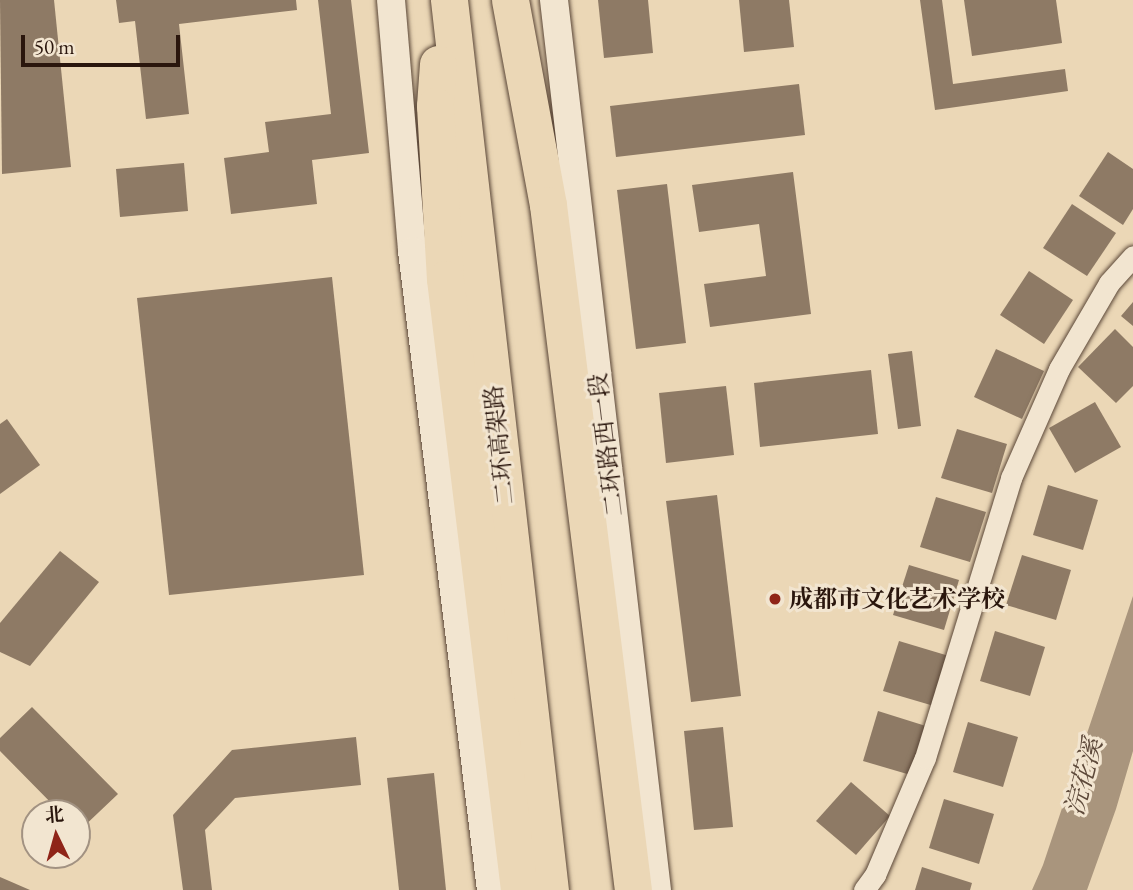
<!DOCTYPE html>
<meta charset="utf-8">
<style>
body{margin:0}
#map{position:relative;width:1133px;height:890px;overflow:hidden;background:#ebd7b6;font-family:"EB Garamond","Noto Serif SC",serif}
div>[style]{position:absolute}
.water>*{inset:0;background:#a9957d}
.building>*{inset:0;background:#8e7a65}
.roads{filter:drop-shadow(0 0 2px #5a4637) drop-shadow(0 0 2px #5a4637)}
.street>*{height:21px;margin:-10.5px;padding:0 10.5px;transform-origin:10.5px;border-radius:10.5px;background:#f2e5d0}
.secondary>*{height:28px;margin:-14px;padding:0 14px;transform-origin:14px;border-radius:14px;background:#f2e5d0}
.highway>*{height:37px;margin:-18.5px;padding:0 18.5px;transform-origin:18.5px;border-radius:18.5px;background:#ebd7b6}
.dots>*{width:19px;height:19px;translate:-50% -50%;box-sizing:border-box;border:4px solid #f2e5d0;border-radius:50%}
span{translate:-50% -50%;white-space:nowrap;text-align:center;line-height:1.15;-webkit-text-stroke:6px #f2e5d0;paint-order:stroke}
.street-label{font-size:24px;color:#2a160d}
.poi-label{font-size:24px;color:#2a160d;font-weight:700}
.left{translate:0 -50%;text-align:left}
.water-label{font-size:26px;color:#5d493a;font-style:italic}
.north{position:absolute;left:21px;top:799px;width:70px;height:70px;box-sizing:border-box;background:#f2e5d0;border:2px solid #a29282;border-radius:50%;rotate:355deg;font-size:19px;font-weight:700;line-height:28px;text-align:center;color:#2a160d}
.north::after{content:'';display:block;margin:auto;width:24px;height:32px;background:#8f2418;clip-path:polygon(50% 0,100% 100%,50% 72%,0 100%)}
.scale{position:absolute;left:21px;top:35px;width:159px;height:32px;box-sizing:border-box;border:4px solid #2a160d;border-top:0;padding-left:9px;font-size:21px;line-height:24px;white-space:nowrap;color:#2a160d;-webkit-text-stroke:5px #f2e5d0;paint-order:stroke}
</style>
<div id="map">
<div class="water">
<div style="clip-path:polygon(1133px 596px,1133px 751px,1116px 809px,1087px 890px,1032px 890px,1043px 865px)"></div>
</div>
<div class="building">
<div style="clip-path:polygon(0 0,54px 0,71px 167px,2px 174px)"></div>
<div style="clip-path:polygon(116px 0,296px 0,297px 10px,179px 24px,189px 114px,146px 119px,135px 21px,119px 23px)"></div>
<div style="clip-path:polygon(318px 0,351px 0,369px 153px,312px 160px,317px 204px,231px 214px,224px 158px,269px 152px,265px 122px,331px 114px)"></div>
<div style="clip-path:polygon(598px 0,648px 0,653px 53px,604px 58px)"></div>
<div style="clip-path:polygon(739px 0,789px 0,794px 47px,744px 52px)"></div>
<div style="clip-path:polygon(920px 0,942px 0,953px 84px,1065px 69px,1068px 91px,935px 110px)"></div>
<div style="clip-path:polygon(964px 0,1056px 0,1062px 43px,972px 56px)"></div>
<div style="clip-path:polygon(799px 84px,805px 135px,616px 157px,610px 106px)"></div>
<div style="clip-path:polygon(1108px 152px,1133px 169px,1133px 209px,1123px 225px,1079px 196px)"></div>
<div style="clip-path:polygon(184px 163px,188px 211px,120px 217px,116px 169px)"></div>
<div style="clip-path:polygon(793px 172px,811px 314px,710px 327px,704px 284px,766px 276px,759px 224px,699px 232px,692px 185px)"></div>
<div style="clip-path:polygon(667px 184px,686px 343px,636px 349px,617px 190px)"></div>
<div style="clip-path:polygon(1072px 204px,1116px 233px,1087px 276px,1043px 248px)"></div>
<div style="clip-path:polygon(1029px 271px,1073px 300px,1044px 344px,1000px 315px)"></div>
<div style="clip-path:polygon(332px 277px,364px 575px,169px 595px,137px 298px)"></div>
<div style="clip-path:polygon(1133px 302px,1133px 326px,1121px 316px)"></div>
<div style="clip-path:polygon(1115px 329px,1133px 347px,1133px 386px,1116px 403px,1078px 367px)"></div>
<div style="clip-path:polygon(996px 349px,1044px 371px,1022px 419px,974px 397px)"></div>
<div style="clip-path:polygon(912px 351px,921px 426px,898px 429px,888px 354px)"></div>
<div style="clip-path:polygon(871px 370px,878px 434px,760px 447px,754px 383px)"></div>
<div style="clip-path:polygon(726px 386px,734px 455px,666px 463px,659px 393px)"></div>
<div style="clip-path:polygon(1095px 402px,1121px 447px,1075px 473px,1049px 428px)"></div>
<div style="clip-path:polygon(7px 419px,40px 465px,0 494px,0 424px)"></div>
<div style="clip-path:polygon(957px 429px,1007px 444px,992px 493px,941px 478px)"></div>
<div style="clip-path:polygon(1048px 485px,1098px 500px,1083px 550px,1033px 535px)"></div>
<div style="clip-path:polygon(717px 495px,741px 696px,691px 702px,666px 501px)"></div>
<div style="clip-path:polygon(936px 497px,986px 512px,970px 562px,920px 547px)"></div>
<div style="clip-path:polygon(60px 551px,99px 582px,30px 666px,0 652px,0 623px)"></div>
<div style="clip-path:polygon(1022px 555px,1071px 570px,1056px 620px,1006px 605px)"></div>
<div style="clip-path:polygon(909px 565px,959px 580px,944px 630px,893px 615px)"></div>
<div style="clip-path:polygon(995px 631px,1045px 647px,1030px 696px,980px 681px)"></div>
<div style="clip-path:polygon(899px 641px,949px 656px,934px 706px,883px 691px)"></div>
<div style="clip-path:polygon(32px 707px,118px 794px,79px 831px,77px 813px,61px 813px,0 751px,0 738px)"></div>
<div style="clip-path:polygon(878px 711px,929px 727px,914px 776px,863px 761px)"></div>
<div style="clip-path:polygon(968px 722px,1018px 737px,1003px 787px,953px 772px)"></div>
<div style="clip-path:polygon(723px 727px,733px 827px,694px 830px,684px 731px)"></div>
<div style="clip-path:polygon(356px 737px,361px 785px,235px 798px,205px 830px,212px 890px,183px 890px,173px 815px,232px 750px)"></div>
<div style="clip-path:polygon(434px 773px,446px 890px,399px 890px,387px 778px)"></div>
<div style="clip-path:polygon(851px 782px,890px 816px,856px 855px,816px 821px)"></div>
<div style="clip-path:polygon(944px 799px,994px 814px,979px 864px,929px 848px)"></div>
<div style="clip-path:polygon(922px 867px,972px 883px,970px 890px,915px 890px)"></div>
<div style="clip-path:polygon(0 877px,30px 890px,0 890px)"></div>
</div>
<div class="roads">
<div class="street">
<div style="left:864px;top:890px;width:19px;rotate:-54deg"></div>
<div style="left:875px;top:875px;width:127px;rotate:-66.9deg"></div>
<div style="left:925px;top:758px;width:293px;rotate:-72.9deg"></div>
<div style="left:1011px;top:478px;width:119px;rotate:-66.2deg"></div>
<div style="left:1059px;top:369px;width:99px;rotate:-59.8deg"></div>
<div style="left:1109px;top:283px;width:36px;rotate:-48deg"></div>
</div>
<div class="secondary">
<div style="left:391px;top:0;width:252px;rotate:85.2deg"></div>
<div style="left:412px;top:251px;width:644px;rotate:82.95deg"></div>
<div style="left:554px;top:0;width:896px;rotate:83.4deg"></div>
</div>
<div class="highway">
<div style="left:449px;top:0;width:896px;rotate:83.53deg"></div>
<div style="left:510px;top:0;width:208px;rotate:79.5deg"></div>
<div style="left:548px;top:205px;width:690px;rotate:82.93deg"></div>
<div style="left:438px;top:64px;width:42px;rotate:94.1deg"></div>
<div style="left:435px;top:106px;width:173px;rotate:86.7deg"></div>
<div style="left:445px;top:279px;width:615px;rotate:83.09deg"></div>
</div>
</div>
<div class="dots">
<div style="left:775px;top:599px;background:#8f2418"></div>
</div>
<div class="street-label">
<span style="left:499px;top:445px;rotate:-96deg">二环高架路</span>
<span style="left:606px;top:445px;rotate:-97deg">二环路西一段</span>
</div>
<div class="poi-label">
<span class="left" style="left:789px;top:599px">成都市文化艺术学校</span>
</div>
<div class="water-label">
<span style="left:1084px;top:777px;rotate:-75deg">浣花溪</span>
</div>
<div class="north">北</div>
<div class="scale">50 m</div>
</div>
